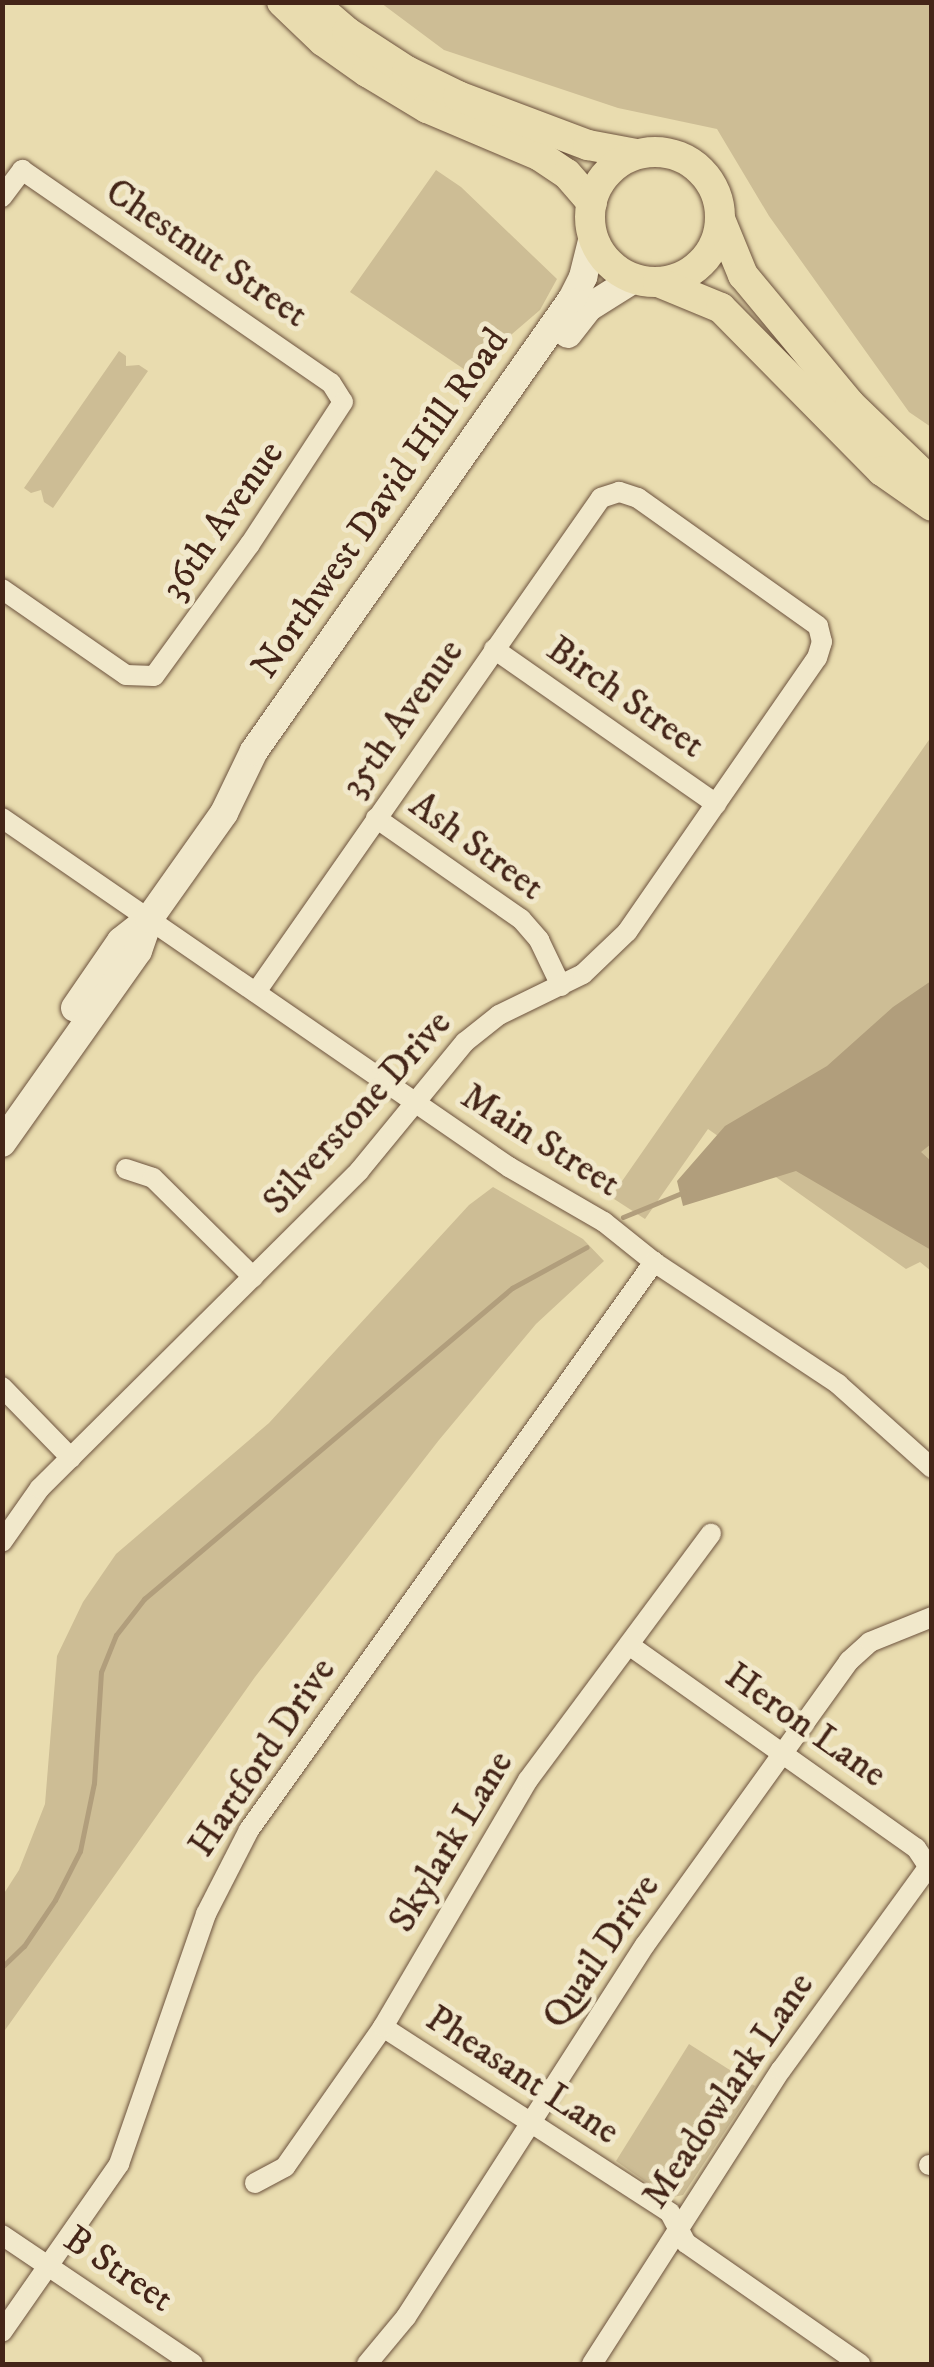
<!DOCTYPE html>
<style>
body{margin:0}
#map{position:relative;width:934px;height:2367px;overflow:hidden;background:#e9dcaf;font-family:"IM FELL DW Pica",serif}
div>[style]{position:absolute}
.green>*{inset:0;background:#cdbd95}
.water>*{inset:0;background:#b19e7c}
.stream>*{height:5px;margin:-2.5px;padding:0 2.5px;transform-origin:2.5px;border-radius:2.5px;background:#b19e7c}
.roads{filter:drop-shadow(0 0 2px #6d533e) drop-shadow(0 0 2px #6d533e)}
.street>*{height:20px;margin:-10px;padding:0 10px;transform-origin:10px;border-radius:10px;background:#f1e8cb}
.secondary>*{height:28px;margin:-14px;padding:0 14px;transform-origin:14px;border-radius:14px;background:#f1e8cb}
.primary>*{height:30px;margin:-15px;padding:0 15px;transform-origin:15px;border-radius:15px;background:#e9dcaf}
.primary>.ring{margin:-15px;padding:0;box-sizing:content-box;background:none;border:30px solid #e9dcaf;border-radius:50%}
span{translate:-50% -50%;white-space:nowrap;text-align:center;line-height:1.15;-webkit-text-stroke:10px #f1e8cb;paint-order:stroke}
.street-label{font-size:38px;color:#442518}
.frame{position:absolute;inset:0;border:5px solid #442518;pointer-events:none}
</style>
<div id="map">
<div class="green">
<div style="clip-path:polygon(381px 3px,931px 3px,931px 427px,909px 412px,769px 216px,717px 129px,618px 108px,444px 50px)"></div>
<div style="clip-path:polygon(436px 170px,461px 187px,557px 279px,540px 310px,512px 334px,480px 380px,350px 292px)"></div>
<div style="clip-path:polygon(119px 351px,126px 356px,126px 366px,139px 365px,148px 371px,53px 508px,44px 502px,41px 490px,31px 493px,24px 488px)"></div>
<div style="clip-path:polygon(931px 737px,931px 1271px,920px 1262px,906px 1269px,708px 1129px,645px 1219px,611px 1197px)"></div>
<div style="clip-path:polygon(493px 1187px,583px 1239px,604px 1261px,536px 1324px,439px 1440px,255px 1677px,3px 2033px,3px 1895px,19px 1870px,45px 1804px,57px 1656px,83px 1602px,116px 1554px,269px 1423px,469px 1205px)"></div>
<div style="clip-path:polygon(689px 2044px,755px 2086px,683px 2195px,669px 2198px,616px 2161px)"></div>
</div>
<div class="water">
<div style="clip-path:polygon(931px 981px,931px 1144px,921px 1152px,931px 1161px,931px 1250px,796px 1171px,683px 1206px,677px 1181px,725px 1126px,827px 1066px,893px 1007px)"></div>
</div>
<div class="stream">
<div style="left:623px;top:1217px;width:66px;rotate:-22.3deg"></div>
<div style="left:2px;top:1967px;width:30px;rotate:-44deg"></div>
<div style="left:24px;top:1946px;width:55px;rotate:-56deg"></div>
<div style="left:55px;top:1900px;width:55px;rotate:-63deg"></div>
<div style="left:80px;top:1851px;width:69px;rotate:-78.4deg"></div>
<div style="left:94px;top:1783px;width:111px;rotate:-86.4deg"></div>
<div style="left:101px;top:1672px;width:40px;rotate:-68deg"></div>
<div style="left:116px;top:1635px;width:46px;rotate:-52.1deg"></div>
<div style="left:144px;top:1599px;width:482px;rotate:-40.2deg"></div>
<div style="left:512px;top:1288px;width:85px;rotate:-28.7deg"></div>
</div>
<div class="roads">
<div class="street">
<div style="left:2px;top:197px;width:34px;rotate:-53deg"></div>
<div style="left:22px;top:170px;width:375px;rotate:34.6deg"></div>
<div style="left:331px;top:383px;width:22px;rotate:58deg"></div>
<div style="left:343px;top:402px;width:170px;rotate:123.2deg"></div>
<div style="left:250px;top:544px;width:163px;rotate:126deg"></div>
<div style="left:154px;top:676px;width:28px;rotate:-178deg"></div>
<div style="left:126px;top:675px;width:151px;rotate:-145.3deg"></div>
<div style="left:494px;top:649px;width:271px;rotate:34.9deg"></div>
<div style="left:2px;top:818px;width:616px;rotate:34.54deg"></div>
<div style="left:509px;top:1167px;width:110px;rotate:30.1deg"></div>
<div style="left:604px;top:1222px;width:64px;rotate:38.7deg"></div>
<div style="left:654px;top:1262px;width:221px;rotate:33.5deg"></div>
<div style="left:838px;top:1384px;width:126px;rotate:41.8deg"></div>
<div style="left:376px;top:818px;width:177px;rotate:34.9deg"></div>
<div style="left:521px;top:919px;width:28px;rotate:49deg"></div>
<div style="left:539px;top:940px;width:51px;rotate:64.4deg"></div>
<div style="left:126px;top:1169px;width:28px;rotate:18deg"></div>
<div style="left:153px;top:1178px;width:141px;rotate:44.7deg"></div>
<div style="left:2px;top:1387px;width:99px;rotate:45.8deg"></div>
<div style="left:2px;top:1542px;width:66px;rotate:-54.9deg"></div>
<div style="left:40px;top:1488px;width:450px;rotate:-44.8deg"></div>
<div style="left:359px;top:1171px;width:167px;rotate:-50.6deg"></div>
<div style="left:465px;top:1042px;width:43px;rotate:-38.5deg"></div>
<div style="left:499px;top:1015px;width:93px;rotate:-26deg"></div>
<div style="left:583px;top:974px;width:61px;rotate:-43.7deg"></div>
<div style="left:627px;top:932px;width:333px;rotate:-55.3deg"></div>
<div style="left:817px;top:658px;width:17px;rotate:-73deg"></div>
<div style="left:822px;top:642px;width:16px;rotate:-104deg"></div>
<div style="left:818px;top:626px;width:221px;rotate:-144.6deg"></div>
<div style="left:638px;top:498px;width:20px;rotate:-162deg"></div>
<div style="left:619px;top:492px;width:19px;rotate:162deg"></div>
<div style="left:601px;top:498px;width:603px;rotate:124.93deg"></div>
<div style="left:629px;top:1645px;width:352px;rotate:35.3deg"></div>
<div style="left:916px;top:1848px;width:29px;rotate:56deg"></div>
<div style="left:383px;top:2027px;width:342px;rotate:32.9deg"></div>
<div style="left:670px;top:2213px;width:34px;rotate:62deg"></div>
<div style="left:686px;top:2243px;width:212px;rotate:34.8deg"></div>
<div style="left:929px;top:2165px;width:3px"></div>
<div style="left:255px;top:2183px;width:34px;rotate:-28deg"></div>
<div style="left:285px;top:2167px;width:171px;rotate:-55deg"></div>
<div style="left:383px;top:2027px;width:286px;rotate:-59.6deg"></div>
<div style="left:528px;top:1780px;width:307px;rotate:-53.4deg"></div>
<div style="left:2px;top:2235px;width:230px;rotate:34deg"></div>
<div style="left:2px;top:2332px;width:205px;rotate:-55.1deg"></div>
<div style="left:119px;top:2164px;width:265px;rotate:-70.8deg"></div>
<div style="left:206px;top:1914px;width:94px;rotate:-62.9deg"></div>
<div style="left:249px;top:1830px;width:698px;rotate:-54.51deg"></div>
<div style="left:367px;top:2364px;width:61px;rotate:-50.3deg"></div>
<div style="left:406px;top:2317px;width:442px;rotate:-57.3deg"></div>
<div style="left:645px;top:1945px;width:350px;rotate:-54.3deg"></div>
<div style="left:849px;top:1661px;width:28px;rotate:-42deg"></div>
<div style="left:870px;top:1642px;width:67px;rotate:-22deg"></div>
<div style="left:592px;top:2364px;width:350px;rotate:-57.3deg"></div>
<div style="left:781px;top:2070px;width:257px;rotate:-54deg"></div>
</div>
<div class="secondary">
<div style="left:568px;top:334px;width:33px;rotate:-52deg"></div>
<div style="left:588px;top:308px;width:54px;rotate:-32.2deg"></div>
<div style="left:75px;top:1008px;width:81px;rotate:-55.5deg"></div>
<div style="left:121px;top:941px;width:36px;rotate:-38deg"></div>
<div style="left:2px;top:1143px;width:235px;rotate:-54.7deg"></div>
<div style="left:138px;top:951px;width:34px;rotate:-71deg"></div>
<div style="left:149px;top:919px;width:130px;rotate:-54.7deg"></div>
<div style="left:224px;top:813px;width:69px;rotate:-64.2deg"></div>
<div style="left:254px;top:751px;width:553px;rotate:-54.87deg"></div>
<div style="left:572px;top:299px;width:25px;rotate:-63deg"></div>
<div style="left:583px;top:277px;width:41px;rotate:-76deg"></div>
</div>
<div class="primary">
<div style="left:282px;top:2px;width:57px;rotate:43.6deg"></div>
<div style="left:323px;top:41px;width:54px;rotate:35.2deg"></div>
<div style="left:367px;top:72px;width:70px;rotate:31deg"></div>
<div style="left:427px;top:108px;width:123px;rotate:23deg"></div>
<div style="left:540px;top:156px;width:32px;rotate:34deg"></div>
<div style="left:567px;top:174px;width:38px;rotate:49deg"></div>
<div style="left:312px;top:2px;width:46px;rotate:40.6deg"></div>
<div style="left:347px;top:32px;width:72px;rotate:33deg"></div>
<div style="left:407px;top:71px;width:57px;rotate:26.1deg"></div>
<div style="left:458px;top:96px;width:139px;rotate:20.7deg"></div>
<div style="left:588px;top:145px;width:49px;rotate:10.6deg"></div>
<div class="ring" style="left:590px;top:152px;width:100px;height:100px"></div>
<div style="left:720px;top:219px;width:61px;rotate:67.7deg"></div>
<div style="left:743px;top:275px;width:168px;rotate:50.3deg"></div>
<div style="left:850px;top:404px;width:114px;rotate:43.9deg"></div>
<div style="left:658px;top:282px;width:68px;rotate:22.4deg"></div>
<div style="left:721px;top:308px;width:229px;rotate:45.4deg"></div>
<div style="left:882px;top:471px;width:61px;rotate:35deg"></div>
</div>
</div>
<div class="street-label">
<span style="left:206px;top:254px;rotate:34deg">Chestnut Street</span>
<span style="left:381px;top:504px;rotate:-55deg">Northwest David Hill Road</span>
<span style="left:223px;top:521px;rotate:-55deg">36th Avenue</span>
<span style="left:625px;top:698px;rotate:35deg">Birch Street</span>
<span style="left:403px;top:719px;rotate:-55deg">35th Avenue</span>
<span style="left:476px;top:847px;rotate:36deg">Ash Street</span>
<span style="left:358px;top:1113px;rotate:-48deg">Silverstone Drive</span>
<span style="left:540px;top:1141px;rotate:32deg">Main Street</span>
<span style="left:805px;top:1726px;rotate:35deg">Heron Lane</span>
<span style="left:263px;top:1758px;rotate:-56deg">Hartford Drive</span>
<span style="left:452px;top:1842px;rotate:-59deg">Skylark Lane</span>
<span style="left:602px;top:1952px;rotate:-56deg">Quail Drive</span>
<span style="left:522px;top:2076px;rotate:33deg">Pheasant Lane</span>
<span style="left:729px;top:2091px;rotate:-56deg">Meadowlark Lane</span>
<span style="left:118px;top:2270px;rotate:34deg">B Street</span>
</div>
<div class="frame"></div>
</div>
